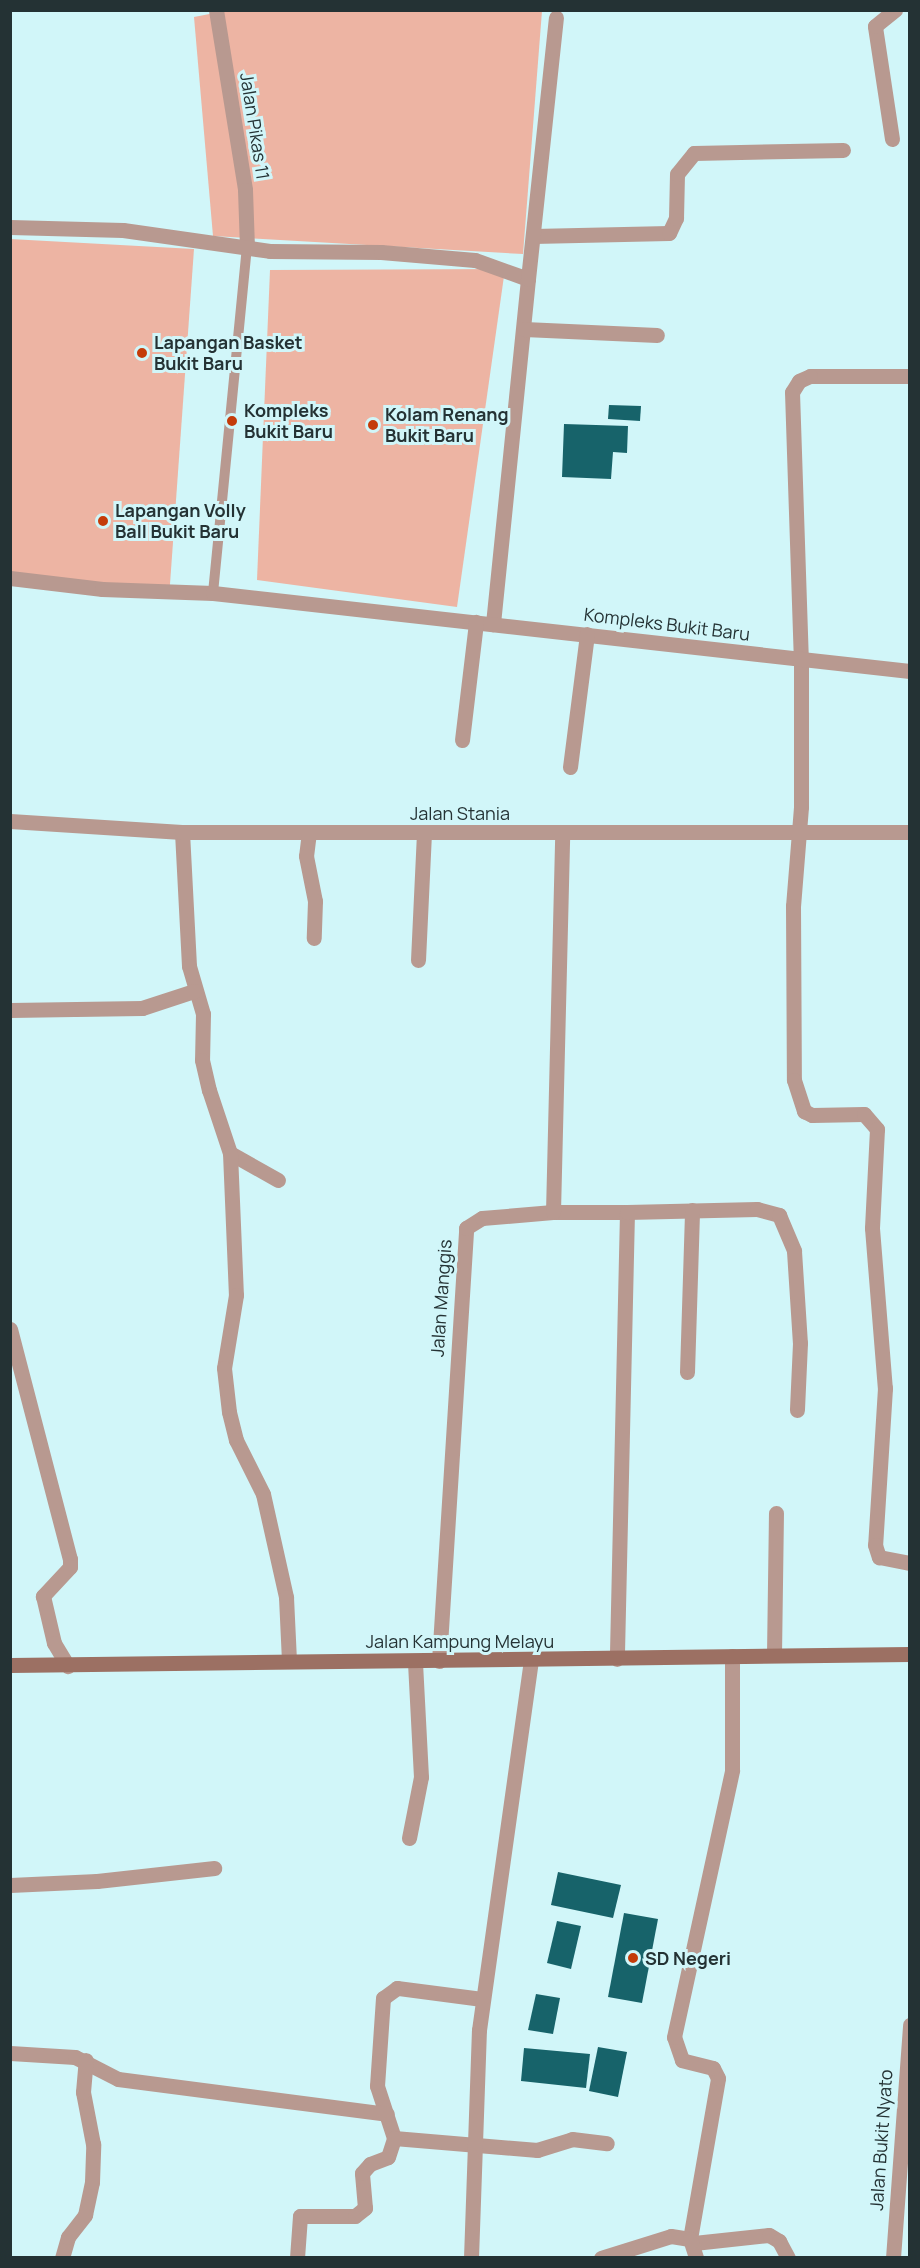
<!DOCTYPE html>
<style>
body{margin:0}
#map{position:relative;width:920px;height:2268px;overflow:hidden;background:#d1f6f9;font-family:Manrope,sans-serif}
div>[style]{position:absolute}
.green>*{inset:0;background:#edb4a3}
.building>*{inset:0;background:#17636a}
.service>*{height:10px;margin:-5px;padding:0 5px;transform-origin:5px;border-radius:5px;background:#b89990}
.minor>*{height:15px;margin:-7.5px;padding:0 7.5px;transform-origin:7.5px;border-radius:7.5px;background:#b89990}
.tertiary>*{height:15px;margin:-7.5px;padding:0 7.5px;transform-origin:7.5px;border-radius:7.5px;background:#b89990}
.secondary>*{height:15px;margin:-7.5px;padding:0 7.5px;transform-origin:7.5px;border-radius:7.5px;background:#9c7063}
.dots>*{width:16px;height:16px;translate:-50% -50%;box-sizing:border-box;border:3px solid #d1f6f9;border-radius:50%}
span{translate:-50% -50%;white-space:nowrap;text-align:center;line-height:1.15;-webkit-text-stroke:6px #d1f6f9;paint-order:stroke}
.street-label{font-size:18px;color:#243234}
.poi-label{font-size:18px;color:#243234;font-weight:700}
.left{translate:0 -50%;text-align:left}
.frame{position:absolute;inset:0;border:12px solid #243234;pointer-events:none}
</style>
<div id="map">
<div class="green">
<div style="clip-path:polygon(230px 10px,542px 11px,523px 254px,213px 236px,194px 17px)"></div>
<div style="clip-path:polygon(10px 239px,194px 249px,169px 598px,11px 576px)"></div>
<div style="clip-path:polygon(505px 269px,457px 607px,257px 580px,270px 270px)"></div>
</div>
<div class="building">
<div style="clip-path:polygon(609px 405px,641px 406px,640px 421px,608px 419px)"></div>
<div style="clip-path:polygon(564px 424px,628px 426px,627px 453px,613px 452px,611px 479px,562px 477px)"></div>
<div style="clip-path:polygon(558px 1872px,621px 1885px,613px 1918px,551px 1905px)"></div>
<div style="clip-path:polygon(624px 1913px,658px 1919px,642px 2003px,608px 1997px)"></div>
<div style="clip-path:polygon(557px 1921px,581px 1926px,571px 1969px,547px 1963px)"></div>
<div style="clip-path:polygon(536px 1994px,560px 1998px,553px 2034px,528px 2030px)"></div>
<div style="clip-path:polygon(598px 2047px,627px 2052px,618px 2097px,589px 2091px)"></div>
<div style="clip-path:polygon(524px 2048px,590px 2054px,586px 2088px,521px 2081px)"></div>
</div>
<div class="service">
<div style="left:213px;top:593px;width:347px;rotate:-84.4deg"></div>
</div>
<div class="minor">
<div style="left:216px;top:10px;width:182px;rotate:80.8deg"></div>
<div style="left:245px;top:190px;width:58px;rotate:88deg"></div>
<div style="left:892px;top:139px;width:114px;rotate:-98.6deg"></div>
<div style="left:875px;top:26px;width:26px;rotate:-39deg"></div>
<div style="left:10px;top:227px;width:113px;rotate:1.5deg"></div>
<div style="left:123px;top:230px;width:148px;rotate:8.1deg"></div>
<div style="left:270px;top:251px;width:111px;rotate:0.5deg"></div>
<div style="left:381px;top:252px;width:94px;rotate:4.9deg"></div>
<div style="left:475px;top:260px;width:56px;rotate:19.7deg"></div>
<div style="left:528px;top:279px;width:347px;rotate:95.8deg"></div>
<div style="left:533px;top:236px;width:136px;rotate:-1.3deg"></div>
<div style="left:669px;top:233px;width:17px;rotate:-65deg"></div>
<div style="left:676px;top:218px;width:44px;rotate:-88.7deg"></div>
<div style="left:677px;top:174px;width:27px;rotate:-51deg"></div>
<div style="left:694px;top:153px;width:149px;rotate:-1.2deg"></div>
<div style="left:528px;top:279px;width:263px;rotate:-83.9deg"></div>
<div style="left:524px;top:329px;width:133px;rotate:2.6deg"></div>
<div style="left:910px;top:376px;width:100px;rotate:180deg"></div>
<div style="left:810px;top:376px;width:12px;rotate:156deg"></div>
<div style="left:799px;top:381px;width:13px;rotate:122deg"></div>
<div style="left:792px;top:392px;width:268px;rotate:88.1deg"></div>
<div style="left:801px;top:660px;width:147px;rotate:90deg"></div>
<div style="left:801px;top:807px;width:99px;rotate:94.6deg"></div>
<div style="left:793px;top:906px;width:174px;rotate:89.7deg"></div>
<div style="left:794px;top:1080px;width:33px;rotate:72deg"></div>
<div style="left:804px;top:1111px;width:9px;rotate:27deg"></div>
<div style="left:812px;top:1115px;width:52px;rotate:-1.1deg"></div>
<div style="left:864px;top:1114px;width:20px;rotate:49deg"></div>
<div style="left:877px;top:1129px;width:99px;rotate:92.9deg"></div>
<div style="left:872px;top:1228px;width:161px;rotate:85.4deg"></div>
<div style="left:885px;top:1388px;width:157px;rotate:93.6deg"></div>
<div style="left:875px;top:1545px;width:13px;rotate:72deg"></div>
<div style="left:879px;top:1557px;width:32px;rotate:11deg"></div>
<div style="left:10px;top:578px;width:93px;rotate:6.8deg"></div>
<div style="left:102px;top:589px;width:111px;rotate:2.1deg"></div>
<div style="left:213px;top:593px;width:701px;rotate:6.39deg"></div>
<div style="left:462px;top:740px;width:119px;rotate:-83.2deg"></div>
<div style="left:570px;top:767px;width:134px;rotate:-82.7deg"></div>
<div style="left:182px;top:832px;width:134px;rotate:87deg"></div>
<div style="left:189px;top:966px;width:50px;rotate:73.7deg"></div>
<div style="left:203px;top:1014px;width:46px;rotate:91.2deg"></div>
<div style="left:202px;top:1060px;width:31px;rotate:77deg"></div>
<div style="left:209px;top:1090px;width:66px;rotate:71.6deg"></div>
<div style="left:230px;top:1153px;width:55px;rotate:29.4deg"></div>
<div style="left:309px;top:832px;width:24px;rotate:97deg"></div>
<div style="left:306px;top:856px;width:46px;rotate:78.7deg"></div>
<div style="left:315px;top:901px;width:37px;rotate:92deg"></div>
<div style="left:418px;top:960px;width:127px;rotate:-87.3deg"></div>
<div style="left:10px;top:1010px;width:132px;rotate:-0.9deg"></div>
<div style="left:142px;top:1008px;width:55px;rotate:-18.1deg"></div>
<div style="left:230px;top:1153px;width:142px;rotate:87.6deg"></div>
<div style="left:236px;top:1295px;width:74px;rotate:99.3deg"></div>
<div style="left:224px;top:1368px;width:44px;rotate:83.5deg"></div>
<div style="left:229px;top:1412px;width:29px;rotate:76deg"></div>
<div style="left:236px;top:1440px;width:60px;rotate:63.4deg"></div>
<div style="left:263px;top:1494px;width:106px;rotate:77.4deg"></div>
<div style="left:286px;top:1597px;width:64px;rotate:87.3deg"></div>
<div style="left:553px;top:1212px;width:74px"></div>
<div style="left:627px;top:1212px;width:447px;rotate:91.3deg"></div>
<div style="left:627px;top:1212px;width:130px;rotate:-1.3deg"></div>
<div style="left:757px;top:1209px;width:23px;rotate:15deg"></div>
<div style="left:779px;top:1215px;width:39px;rotate:67deg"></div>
<div style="left:794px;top:1251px;width:92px;rotate:86.3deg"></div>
<div style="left:800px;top:1343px;width:67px;rotate:92.6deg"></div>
<div style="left:10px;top:1329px;width:238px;rotate:75.4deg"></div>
<div style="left:70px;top:1559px;width:8px;rotate:90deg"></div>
<div style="left:70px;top:1567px;width:40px;rotate:133deg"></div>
<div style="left:43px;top:1596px;width:48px;rotate:76.8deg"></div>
<div style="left:54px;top:1643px;width:27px;rotate:59deg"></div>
<div style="left:687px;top:1372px;width:162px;rotate:-88.2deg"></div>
<div style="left:774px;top:1655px;width:142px;rotate:-89.2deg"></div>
<div style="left:439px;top:1661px;width:434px;rotate:-86.4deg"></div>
<div style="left:466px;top:1228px;width:19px;rotate:-32deg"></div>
<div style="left:482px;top:1218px;width:71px;rotate:-4.8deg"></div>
<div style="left:553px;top:1212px;width:379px;rotate:-88.6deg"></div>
<div style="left:409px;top:1838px;width:62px;rotate:-78.9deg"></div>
<div style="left:421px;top:1777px;width:116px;rotate:-93deg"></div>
<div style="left:10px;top:1885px;width:87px;rotate:-2.6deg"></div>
<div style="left:97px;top:1881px;width:118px;rotate:-6.3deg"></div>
<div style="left:482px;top:1999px;width:86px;rotate:-172.6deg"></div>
<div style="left:397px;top:1988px;width:17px;rotate:144deg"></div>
<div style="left:383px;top:1998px;width:88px;rotate:93.9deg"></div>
<div style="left:377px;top:2086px;width:55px;rotate:71.9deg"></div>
<div style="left:394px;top:2138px;width:144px;rotate:4.8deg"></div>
<div style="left:537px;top:2150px;width:37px;rotate:-17deg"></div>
<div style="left:572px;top:2139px;width:35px;rotate:7deg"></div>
<div style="left:10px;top:2053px;width:65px;rotate:3.5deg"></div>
<div style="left:75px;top:2057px;width:48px;rotate:27.1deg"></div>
<div style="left:118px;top:2079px;width:271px;rotate:7.4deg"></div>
<div style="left:690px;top:2239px;width:163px;rotate:-80.1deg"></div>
<div style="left:718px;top:2078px;width:11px;rotate:-117deg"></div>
<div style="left:713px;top:2068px;width:32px;rotate:-166deg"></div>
<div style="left:682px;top:2060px;width:24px;rotate:-109deg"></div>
<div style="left:674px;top:2037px;width:273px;rotate:-77.7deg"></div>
<div style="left:732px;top:1770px;width:114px;rotate:-90deg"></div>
<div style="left:694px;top:2243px;width:75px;rotate:-6.1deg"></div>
<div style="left:769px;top:2235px;width:12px;rotate:31deg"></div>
<div style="left:779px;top:2241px;width:19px;rotate:62deg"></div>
<div style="left:62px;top:2258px;width:22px;rotate:-74deg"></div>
<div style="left:68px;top:2237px;width:28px;rotate:-52deg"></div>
<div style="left:85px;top:2215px;width:34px;rotate:-78deg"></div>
<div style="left:92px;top:2182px;width:38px;rotate:-88deg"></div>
<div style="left:93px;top:2144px;width:53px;rotate:-100.9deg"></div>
<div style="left:83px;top:2092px;width:32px;rotate:-85deg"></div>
<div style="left:297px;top:2258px;width:42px;rotate:-85.9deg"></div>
<div style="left:300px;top:2216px;width:55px"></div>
<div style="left:355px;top:2216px;width:13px;rotate:-39deg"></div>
<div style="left:365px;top:2208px;width:35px;rotate:-95deg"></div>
<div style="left:362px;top:2173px;width:12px;rotate:-48deg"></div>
<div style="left:370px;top:2164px;width:19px;rotate:-21deg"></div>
<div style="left:388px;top:2157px;width:20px;rotate:-72deg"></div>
<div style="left:471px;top:2258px;width:228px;rotate:-88deg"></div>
<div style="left:479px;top:2030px;width:374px;rotate:-82deg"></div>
<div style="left:601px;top:2258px;width:73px;rotate:-17.4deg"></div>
<div style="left:671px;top:2236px;width:19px;rotate:9deg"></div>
<div style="left:690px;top:2239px;width:20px;rotate:72deg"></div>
<div style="left:893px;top:2258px;width:234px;rotate:-85.8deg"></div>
</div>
<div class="tertiary">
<div style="left:10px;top:821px;width:172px;rotate:3.7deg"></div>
<div style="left:182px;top:832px;width:728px"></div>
</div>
<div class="secondary">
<div style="left:10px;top:1665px;width:900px;rotate:-0.7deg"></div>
</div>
<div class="dots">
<div style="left:142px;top:353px;background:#c43c0a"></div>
<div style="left:232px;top:421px;background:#c43c0a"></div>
<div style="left:373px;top:425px;background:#c43c0a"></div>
<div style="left:103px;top:521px;background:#c43c0a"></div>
<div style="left:633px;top:1958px;background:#c43c0a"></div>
</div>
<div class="street-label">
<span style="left:255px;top:126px;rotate:81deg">Jalan Pikas 11</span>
<span style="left:667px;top:624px;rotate:7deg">Kompleks Bukit Baru</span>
<span style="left:460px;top:813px">Jalan Stania</span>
<span style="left:441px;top:1298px;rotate:-86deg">Jalan Manggis</span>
<span style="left:460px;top:1641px">Jalan Kampung Melayu</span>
<span style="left:881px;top:2140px;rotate:-86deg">Jalan Bukit Nyato</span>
</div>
<div class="poi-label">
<span class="left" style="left:154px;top:353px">Lapangan Basket<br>Bukit Baru</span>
<span class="left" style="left:244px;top:421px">Kompleks<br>Bukit Baru</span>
<span class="left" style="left:385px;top:425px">Kolam Renang<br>Bukit Baru</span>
<span class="left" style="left:115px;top:521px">Lapangan Volly<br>Ball Bukit Baru</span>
<span class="left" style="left:645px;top:1958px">SD Negeri</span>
</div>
<div class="frame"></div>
</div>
